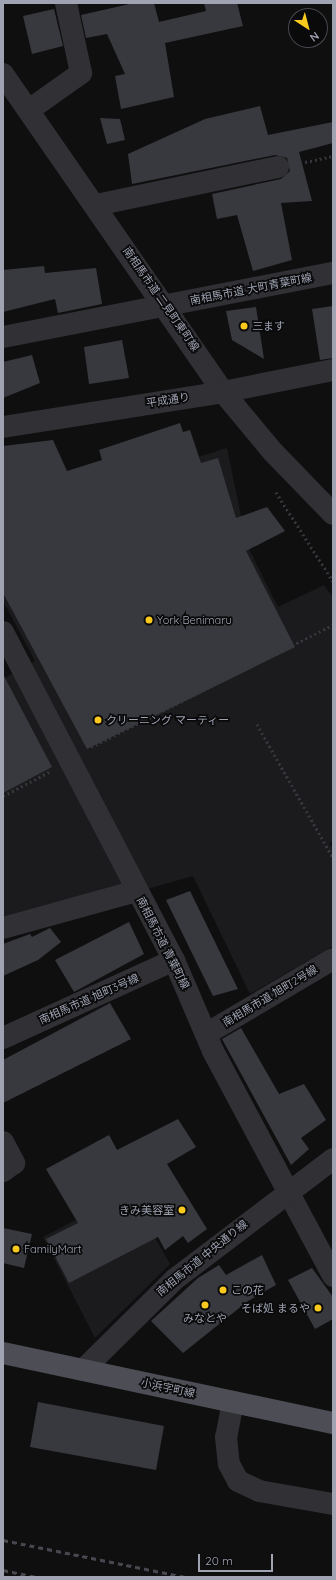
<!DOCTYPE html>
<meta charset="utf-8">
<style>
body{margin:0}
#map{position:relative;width:336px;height:1580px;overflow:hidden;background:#0f0f10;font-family:Quicksand,"Noto Sans JP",sans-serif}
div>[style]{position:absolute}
.built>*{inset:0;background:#1b1b1d}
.building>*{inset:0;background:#38393e}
.path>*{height:2.5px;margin-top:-1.25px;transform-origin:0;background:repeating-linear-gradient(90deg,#36373c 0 2px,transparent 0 5px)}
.minor>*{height:22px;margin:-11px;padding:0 11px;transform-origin:11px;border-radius:11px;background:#303035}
.major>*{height:22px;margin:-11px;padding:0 11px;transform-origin:11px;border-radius:11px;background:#4c4d55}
.rail>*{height:3px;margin-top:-1.5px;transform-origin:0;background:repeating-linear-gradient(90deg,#47484f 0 5px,transparent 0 9px)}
.dots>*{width:11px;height:11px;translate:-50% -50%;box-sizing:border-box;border:2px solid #0a0a0b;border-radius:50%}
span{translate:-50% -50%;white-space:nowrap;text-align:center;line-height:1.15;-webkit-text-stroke:3.5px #0a0a0b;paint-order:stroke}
.street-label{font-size:11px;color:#9fa3b2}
.poi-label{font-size:11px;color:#9fa3b2}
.left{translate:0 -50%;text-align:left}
.right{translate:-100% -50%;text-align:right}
.frame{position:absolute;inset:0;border:4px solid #9fa3b2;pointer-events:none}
.north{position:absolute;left:288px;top:8px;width:40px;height:40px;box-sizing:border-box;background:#0a0a0b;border:1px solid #46474e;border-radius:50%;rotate:144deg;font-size:11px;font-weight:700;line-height:16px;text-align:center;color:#9fa3b2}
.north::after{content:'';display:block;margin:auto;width:14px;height:18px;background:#fac91e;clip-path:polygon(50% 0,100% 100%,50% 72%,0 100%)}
.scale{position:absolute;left:198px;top:1554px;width:75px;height:18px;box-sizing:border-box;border:2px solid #9fa3b2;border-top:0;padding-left:5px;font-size:12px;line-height:14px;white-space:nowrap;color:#9fa3b2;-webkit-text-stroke:3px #0a0a0b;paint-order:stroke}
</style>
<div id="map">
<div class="built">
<div style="clip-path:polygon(227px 448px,247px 545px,278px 607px,324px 585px,333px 597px,333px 841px,329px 843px,333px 849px,333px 946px,250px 994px,193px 876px,144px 890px,3px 920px,3px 679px,35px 661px,3px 601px,3px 518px)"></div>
<div style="clip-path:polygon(129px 1192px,170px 1264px,95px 1338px,43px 1237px)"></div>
</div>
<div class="building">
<div style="clip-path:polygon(134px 3px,154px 3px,159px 22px,206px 11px,204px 3px,237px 3px,243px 26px,165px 43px,174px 97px,121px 109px,115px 76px,125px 74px,107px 34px,86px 38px,81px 15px)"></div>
<div style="clip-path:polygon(54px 9px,63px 46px,32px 54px,23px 16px)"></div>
<div style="clip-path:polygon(260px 106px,268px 135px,333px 122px,333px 143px,299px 152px,312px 201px,281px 203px,292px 260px,253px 271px,237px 215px,217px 219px,212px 194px,281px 179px,290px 171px,287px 158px,275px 155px,132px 184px,128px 154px,205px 119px)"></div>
<div style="clip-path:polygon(100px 118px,120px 119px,125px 140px,107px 144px)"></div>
<div style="clip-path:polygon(44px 266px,45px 273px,96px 268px,102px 304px,58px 313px,55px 299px,3px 312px,3px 270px)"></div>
<div style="clip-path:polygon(333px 306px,333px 358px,320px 360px,312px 309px)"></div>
<div style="clip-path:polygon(256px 307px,264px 359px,232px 340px,226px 311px)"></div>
<div style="clip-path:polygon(122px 340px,129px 378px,89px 384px,84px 347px)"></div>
<div style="clip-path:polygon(32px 355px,40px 383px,3px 398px,3px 362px)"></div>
<div style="clip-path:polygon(180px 423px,183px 432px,190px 430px,201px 463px,218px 458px,236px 518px,267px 507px,285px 531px,246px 551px,295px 647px,87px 749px,3px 593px,3px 446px,53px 440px,67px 471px,102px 460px,99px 450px)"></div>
<div style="clip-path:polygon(3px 674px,52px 767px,3px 793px)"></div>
<div style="clip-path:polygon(190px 891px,238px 989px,213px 996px,166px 900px)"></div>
<div style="clip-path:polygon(129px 922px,144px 954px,74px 992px,55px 960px)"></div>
<div style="clip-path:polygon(50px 928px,61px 942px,38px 960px,3px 976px,3px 944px,30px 934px,32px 937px)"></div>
<div style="clip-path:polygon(110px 1003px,131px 1039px,3px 1103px,3px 1060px)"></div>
<div style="clip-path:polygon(241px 1028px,279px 1094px,304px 1084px,326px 1120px,301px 1138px,309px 1149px,291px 1165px,222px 1039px)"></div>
<div style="clip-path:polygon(178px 1119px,196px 1147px,167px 1164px,207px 1229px,188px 1243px,183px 1236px,165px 1250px,158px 1237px,69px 1283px,46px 1239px,78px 1223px,46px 1169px,109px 1135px,117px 1150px)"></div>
<div style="clip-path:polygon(3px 1228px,32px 1234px,24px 1268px,3px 1263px)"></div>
<div style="clip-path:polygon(262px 1255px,276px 1285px,248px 1301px,183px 1353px,151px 1321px,198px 1278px,219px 1265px,226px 1275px)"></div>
<div style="clip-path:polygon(312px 1268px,333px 1297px,333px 1319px,315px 1329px,288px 1280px)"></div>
<div style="clip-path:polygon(38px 1402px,164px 1426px,156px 1470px,30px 1447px)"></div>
</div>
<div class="path">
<div style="left:300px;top:163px;width:34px;rotate:-12deg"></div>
<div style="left:276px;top:492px;width:106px;rotate:57.4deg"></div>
<div style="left:257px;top:724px;width:154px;rotate:60.4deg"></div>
<div style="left:91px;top:747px;width:271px;rotate:-26.8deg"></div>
<div style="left:3px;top:796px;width:52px;rotate:-27.6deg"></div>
</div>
<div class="minor">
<div style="left:3px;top:74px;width:387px;rotate:55.3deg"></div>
<div style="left:223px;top:392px;width:78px;rotate:50.2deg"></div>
<div style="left:273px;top:452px;width:86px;rotate:45.9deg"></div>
<div style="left:29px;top:110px;width:64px;rotate:-35.4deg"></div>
<div style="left:81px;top:73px;width:72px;rotate:-102.1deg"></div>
<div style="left:96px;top:205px;width:186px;rotate:-11.8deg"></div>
<div style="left:3px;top:337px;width:336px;rotate:-11deg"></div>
<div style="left:3px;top:427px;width:223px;rotate:-9deg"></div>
<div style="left:223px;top:392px;width:112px;rotate:-11.3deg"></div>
<div style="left:3px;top:632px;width:370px;rotate:62.5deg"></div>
<div style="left:174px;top:960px;width:99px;rotate:66.8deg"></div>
<div style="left:213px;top:1051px;width:255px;rotate:61.9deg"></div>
<div style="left:3px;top:928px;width:138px;rotate:-15.5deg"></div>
<div style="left:206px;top:1034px;width:147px;rotate:-30.6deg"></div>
<div style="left:3px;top:1038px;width:188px;rotate:-24.5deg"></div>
<div style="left:3px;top:1142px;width:24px;rotate:62deg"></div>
<div style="left:14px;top:1163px;width:14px;rotate:144deg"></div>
<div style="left:83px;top:1370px;width:129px;rotate:-44.7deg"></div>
<div style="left:175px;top:1279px;width:198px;rotate:-37.2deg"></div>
<div style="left:233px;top:1402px;width:36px;rotate:101deg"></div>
<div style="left:226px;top:1437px;width:27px;rotate:84deg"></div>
<div style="left:229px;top:1464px;width:19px;rotate:62deg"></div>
<div style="left:238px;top:1481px;width:23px;rotate:25deg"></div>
<div style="left:259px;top:1491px;width:75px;rotate:10deg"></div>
</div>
<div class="major">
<div style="left:3px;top:1353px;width:337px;rotate:12deg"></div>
</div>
<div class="rail">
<div style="left:3px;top:1540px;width:186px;rotate:11.5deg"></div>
<div style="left:3px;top:1570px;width:35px;rotate:12deg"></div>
</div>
<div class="dots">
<div style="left:244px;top:326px;background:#fac91e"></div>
<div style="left:149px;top:620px;background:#fac91e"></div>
<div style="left:98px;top:720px;background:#fac91e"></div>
<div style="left:182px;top:1210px;background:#fac91e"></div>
<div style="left:16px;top:1249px;background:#fac91e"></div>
<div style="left:223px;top:1290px;background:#fac91e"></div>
<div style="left:205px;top:1305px;background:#fac91e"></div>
<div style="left:318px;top:1308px;background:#fac91e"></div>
</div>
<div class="street-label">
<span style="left:251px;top:289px;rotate:-11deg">南相馬市道 大町青葉町線</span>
<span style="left:161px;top:299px;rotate:55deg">南相馬市道 二見町東町線</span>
<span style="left:168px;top:400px;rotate:-9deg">平成通り</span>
<span style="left:163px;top:943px;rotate:63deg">南相馬市道 青葉町線</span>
<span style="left:270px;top:996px;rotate:-31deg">南相馬市道 旭町2号線</span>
<span style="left:89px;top:999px;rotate:-24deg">南相馬市道 旭町3号線</span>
<span style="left:202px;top:1258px;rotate:-39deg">南相馬市道 中央通り線</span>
<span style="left:168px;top:1388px;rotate:12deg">小浜字町線</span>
</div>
<div class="poi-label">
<span class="left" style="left:252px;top:326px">三ます</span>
<span class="left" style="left:157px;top:620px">York Benimaru</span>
<span class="left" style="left:106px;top:720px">クリーニング マーティー</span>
<span class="right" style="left:174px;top:1210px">きみ美容室</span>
<span class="left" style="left:24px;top:1249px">FamilyMart</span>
<span class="left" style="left:231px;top:1290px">この花</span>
<span class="right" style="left:310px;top:1308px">そば処 まるや</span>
<span style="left:205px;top:1318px">みなとや</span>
</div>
<div class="frame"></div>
<div class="north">N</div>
<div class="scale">20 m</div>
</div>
